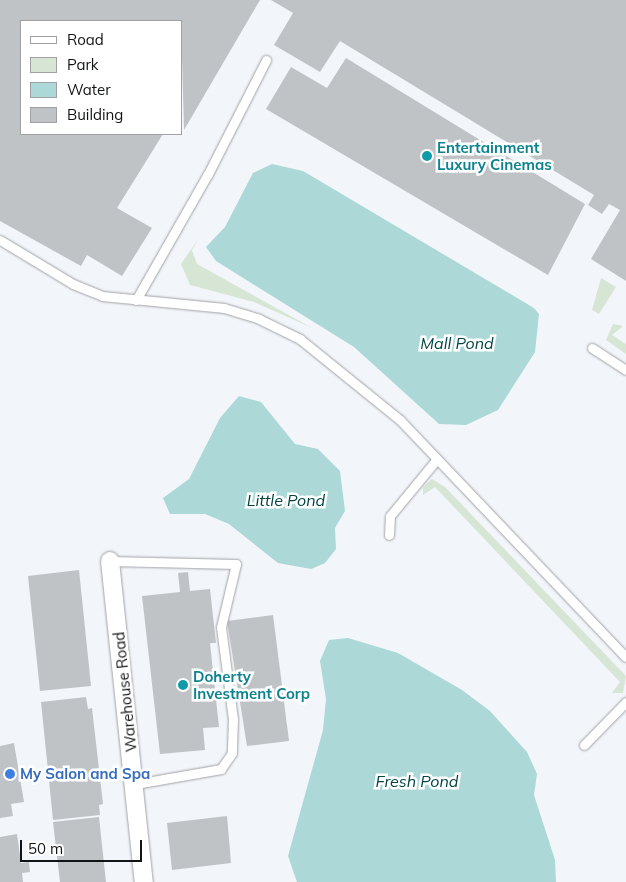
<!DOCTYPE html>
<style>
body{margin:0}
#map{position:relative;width:626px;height:882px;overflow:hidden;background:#f2f5f9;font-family:Mulish,sans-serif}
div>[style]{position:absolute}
.green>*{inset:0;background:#d7e6d4}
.water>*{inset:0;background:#add8d8}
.building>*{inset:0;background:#c0c3c6}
.roads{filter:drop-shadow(0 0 1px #a0a3a6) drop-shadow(0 0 1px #a0a3a6)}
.service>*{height:9px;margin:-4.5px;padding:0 4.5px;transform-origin:4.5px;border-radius:4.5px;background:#fff}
.minor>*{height:18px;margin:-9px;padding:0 9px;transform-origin:9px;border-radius:9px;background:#fff}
.dots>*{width:14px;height:14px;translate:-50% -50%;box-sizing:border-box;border:2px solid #fff;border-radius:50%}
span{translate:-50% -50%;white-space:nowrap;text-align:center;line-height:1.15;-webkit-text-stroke:5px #fff;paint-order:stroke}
.culture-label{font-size:15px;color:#0d838f;font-weight:700}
.left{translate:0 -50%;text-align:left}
.street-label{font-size:15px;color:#121314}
.shop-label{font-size:15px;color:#366cbe;font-weight:700}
.water-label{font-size:16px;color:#004445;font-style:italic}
.legend{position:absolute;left:20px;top:20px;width:162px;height:115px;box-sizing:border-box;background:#fff;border:1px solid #a0a1a1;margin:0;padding:6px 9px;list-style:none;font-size:15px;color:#121314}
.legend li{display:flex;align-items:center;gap:10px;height:25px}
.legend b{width:25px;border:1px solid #a0a1a1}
.scale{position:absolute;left:20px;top:840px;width:122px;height:22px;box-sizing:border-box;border:2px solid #121314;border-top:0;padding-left:6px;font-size:15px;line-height:18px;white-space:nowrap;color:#121314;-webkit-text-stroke:4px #fff;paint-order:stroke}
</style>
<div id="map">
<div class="green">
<div style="clip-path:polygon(199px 238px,192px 250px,197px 264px,312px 328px,254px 302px,190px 285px,181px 264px)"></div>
<div style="clip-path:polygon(601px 278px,616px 287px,599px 314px,592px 310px)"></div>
<div style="clip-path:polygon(613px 324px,623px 326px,612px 335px,626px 344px,626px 354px,606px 340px)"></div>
<div style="clip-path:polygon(432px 479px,445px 487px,626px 676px,623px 693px,612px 693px,620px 682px,435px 487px,423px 495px,423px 487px)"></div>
</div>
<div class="water">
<div style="clip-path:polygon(272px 164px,303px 171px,534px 308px,539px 314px,535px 352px,498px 410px,466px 425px,439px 424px,354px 347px,216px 261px,206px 247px,225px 227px,253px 173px)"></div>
<div style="clip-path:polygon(239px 396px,261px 402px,295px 444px,318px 449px,340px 471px,345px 511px,335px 528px,336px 549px,325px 563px,311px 569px,278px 563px,229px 524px,205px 514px,170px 514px,163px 498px,189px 479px,220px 418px)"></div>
<div style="clip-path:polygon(348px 638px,398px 653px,462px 690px,490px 711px,527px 752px,537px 774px,534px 795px,555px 860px,556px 882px,297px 882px,288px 856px,323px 730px,326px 699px,320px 661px,329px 640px)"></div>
</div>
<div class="building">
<div style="clip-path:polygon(0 0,260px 0,184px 130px,181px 21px,21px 21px,21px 134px,163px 134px,117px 208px,152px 228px,122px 276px,87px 255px,81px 266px,0 221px)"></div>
<div style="clip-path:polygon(271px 0,626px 0,626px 281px,591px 259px,620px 210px,609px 204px,602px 214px,588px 205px,594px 195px,340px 41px,320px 72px,274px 45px,293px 13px)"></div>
<div style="clip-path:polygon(346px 58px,585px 204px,548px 275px,266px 109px,291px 67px,327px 88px)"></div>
<div style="clip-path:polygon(79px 570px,91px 686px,40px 691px,28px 576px)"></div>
<div style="clip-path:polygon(188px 572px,190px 591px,210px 589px,216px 643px,210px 643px,219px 727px,203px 728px,205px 750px,160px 754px,142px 596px,180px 592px,178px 573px)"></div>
<div style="clip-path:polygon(273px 615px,289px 741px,247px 746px,227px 621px)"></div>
<div style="clip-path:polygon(86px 697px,88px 709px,92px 708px,103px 804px,99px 805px,100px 815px,53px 820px,41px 702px)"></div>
<div style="clip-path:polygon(14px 743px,24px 802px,11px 804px,13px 816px,0 818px,0 746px)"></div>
<div style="clip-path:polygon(227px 816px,231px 863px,172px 870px,167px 823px)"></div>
<div style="clip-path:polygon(99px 817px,106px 882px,60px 882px,53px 822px)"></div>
<div style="clip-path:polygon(17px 834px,21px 863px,29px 862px,30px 872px,22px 873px,23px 882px,0 882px,0 837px)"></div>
</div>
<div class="roads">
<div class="service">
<div style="left:0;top:240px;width:85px;rotate:31.1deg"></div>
<div style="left:73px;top:284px;width:31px;rotate:22deg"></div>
<div style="left:102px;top:296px;width:123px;rotate:5.6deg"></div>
<div style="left:224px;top:308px;width:37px;rotate:17deg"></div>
<div style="left:259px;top:319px;width:46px;rotate:26deg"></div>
<div style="left:300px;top:339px;width:129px;rotate:39deg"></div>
<div style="left:400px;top:420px;width:327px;rotate:46.4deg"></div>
<div style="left:136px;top:300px;width:145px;rotate:-60.3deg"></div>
<div style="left:208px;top:174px;width:128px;rotate:-63deg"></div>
<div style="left:592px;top:348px;width:40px;rotate:32.9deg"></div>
<div style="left:389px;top:535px;width:19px;rotate:-87deg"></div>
<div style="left:390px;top:516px;width:74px;rotate:-50.5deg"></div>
<div style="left:110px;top:561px;width:126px;rotate:1.4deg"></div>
<div style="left:236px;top:564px;width:65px;rotate:103.4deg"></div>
<div style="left:221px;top:627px;width:93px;rotate:82.6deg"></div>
<div style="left:233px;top:719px;width:34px;rotate:92deg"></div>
<div style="left:232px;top:753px;width:19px;rotate:125deg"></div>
<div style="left:221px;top:769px;width:87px;rotate:170.1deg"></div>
<div style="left:584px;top:745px;width:60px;rotate:-45.7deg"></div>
</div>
<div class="minor">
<div style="left:110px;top:561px;width:323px;rotate:84deg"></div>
</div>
</div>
<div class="dots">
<div style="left:427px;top:156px;background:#0f9aa8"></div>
<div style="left:183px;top:685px;background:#0f9aa8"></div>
<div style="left:10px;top:774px;background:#3f7fe0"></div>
</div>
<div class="culture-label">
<span class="left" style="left:437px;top:156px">Entertainment<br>Luxury Cinemas</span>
<span class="left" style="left:193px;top:685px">Doherty<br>Investment Corp</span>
</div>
<div class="street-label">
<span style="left:125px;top:692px;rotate:-96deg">Warehouse Road</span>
</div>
<div class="shop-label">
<span class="left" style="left:20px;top:774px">My Salon and Spa</span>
</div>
<div class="water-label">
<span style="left:457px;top:343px">Mall Pond</span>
<span style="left:286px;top:500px">Little Pond</span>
<span style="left:417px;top:781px">Fresh Pond</span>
</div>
<ul class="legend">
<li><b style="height:6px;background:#fff"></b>Road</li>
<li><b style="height:14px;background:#d7e6d4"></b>Park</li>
<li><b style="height:14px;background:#add8d8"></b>Water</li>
<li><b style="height:14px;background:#c0c3c6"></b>Building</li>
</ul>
<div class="scale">50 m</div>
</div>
